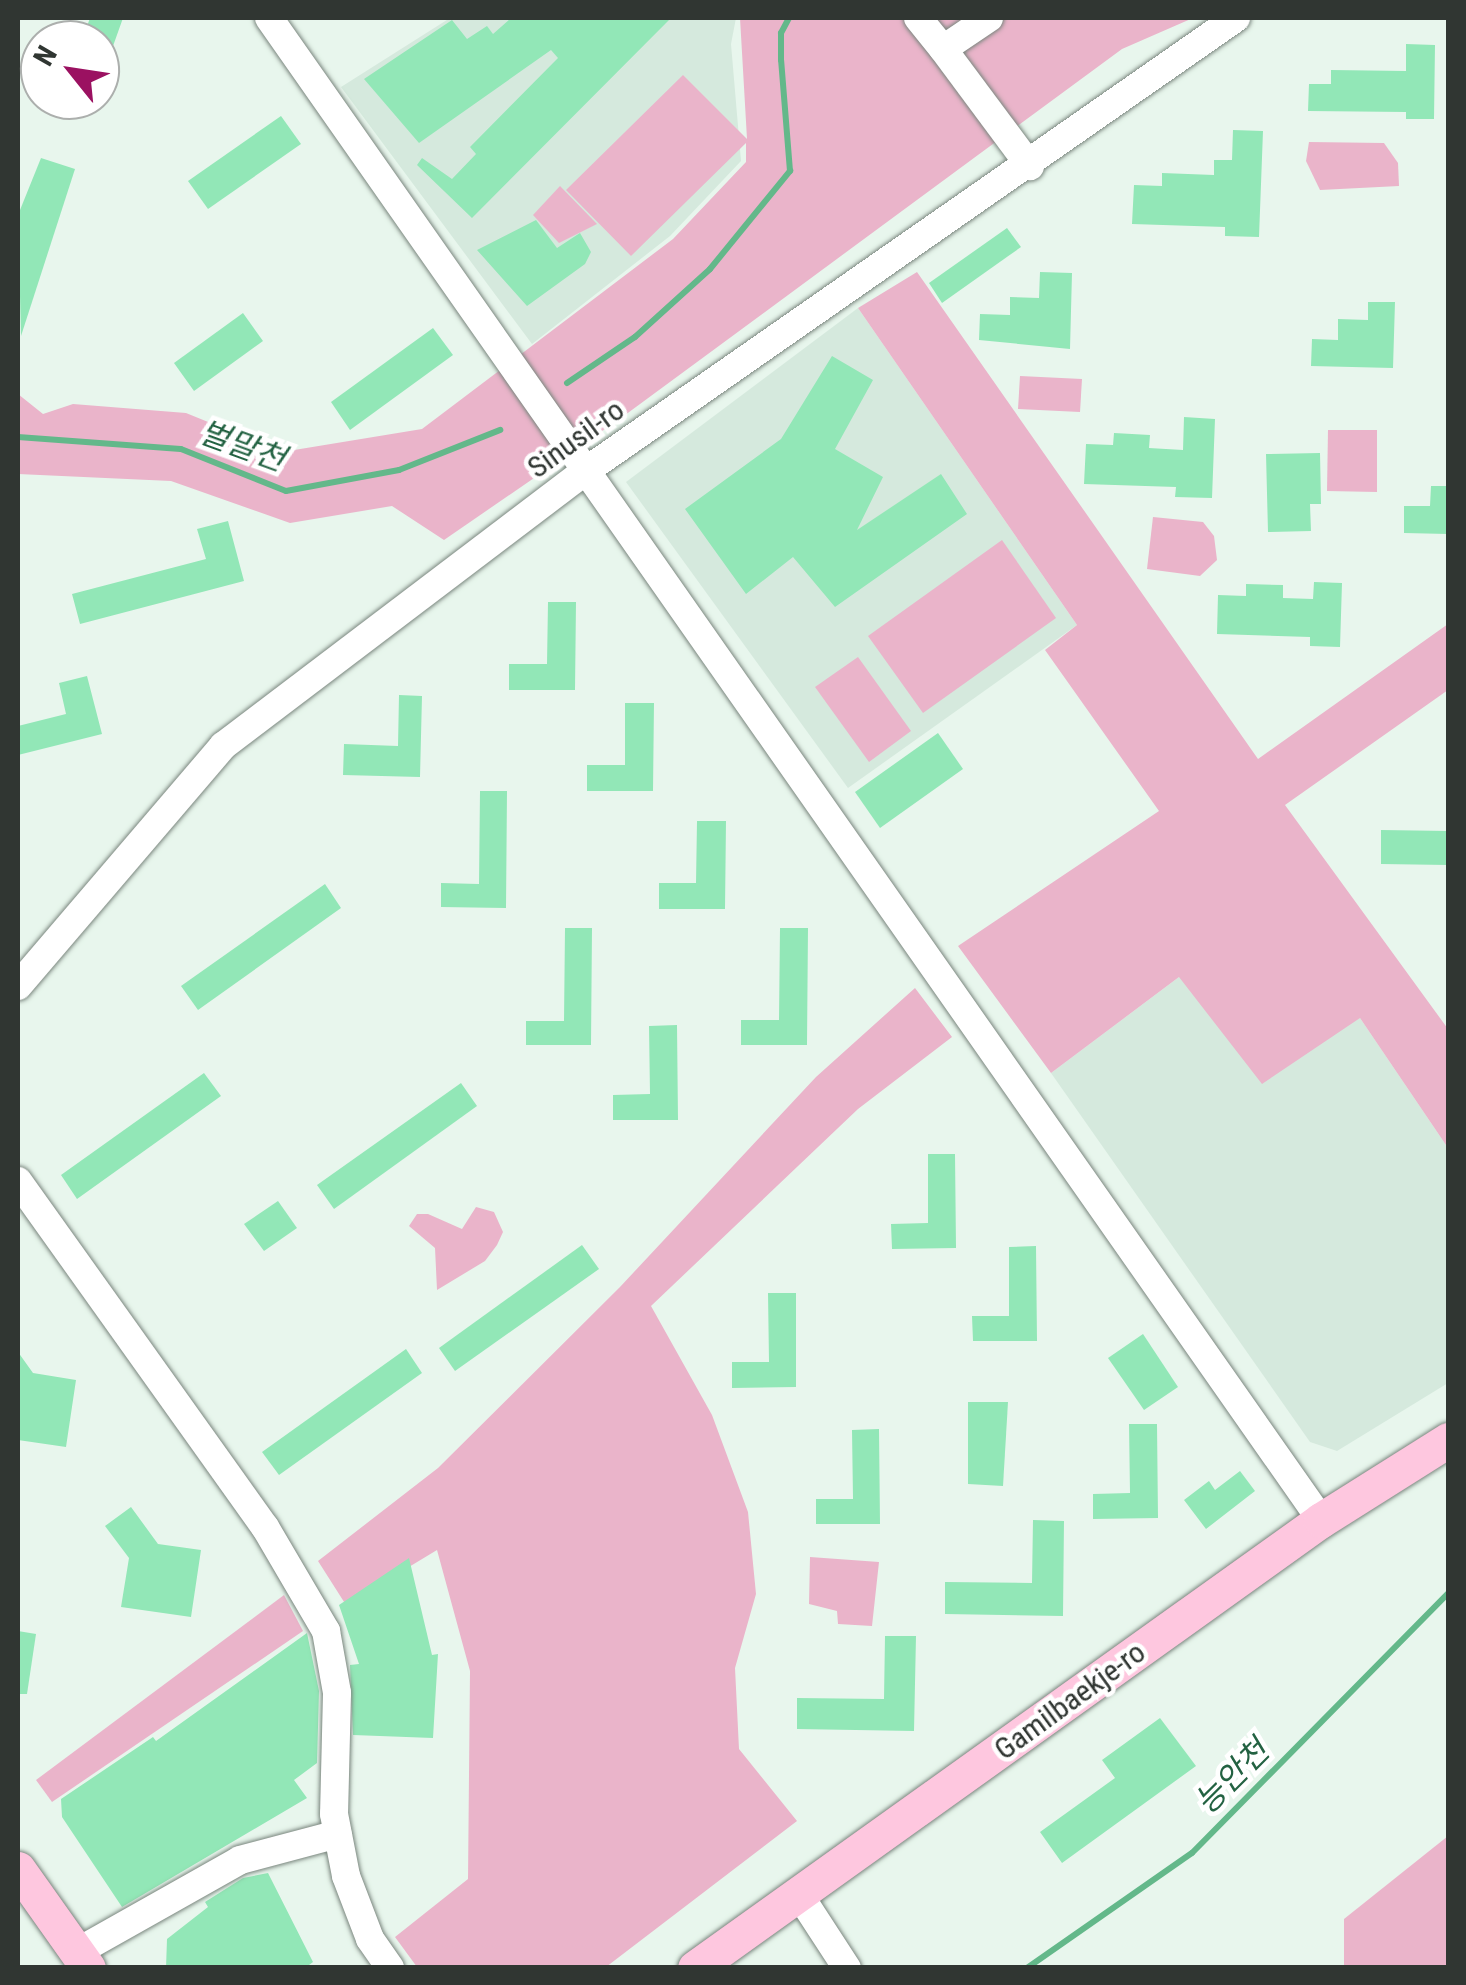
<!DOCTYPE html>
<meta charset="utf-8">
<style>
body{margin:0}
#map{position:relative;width:1466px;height:1985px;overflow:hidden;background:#e8f6ed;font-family:"Roboto Condensed","Noto Sans KR",sans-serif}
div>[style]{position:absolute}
.built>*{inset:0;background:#d5e9dd}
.green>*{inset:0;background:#eab4ca}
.stream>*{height:6px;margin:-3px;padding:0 3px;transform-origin:3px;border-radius:3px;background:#63b88a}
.building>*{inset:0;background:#92e7b7}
.roads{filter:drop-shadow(0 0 2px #7a867e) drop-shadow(0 0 2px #7a867e)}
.minor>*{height:28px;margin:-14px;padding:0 14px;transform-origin:14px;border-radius:14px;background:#fff}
.major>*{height:35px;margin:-17.5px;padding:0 17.5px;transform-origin:17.5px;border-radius:17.5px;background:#fec7df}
span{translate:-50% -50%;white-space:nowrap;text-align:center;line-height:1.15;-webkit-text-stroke:9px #fff;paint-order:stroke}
.street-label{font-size:30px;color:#303632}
.water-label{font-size:32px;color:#236242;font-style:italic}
.frame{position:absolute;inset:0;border:20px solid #303632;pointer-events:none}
.north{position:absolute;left:20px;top:20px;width:100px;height:100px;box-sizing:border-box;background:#fff;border:2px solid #acafad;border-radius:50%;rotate:300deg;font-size:28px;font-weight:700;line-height:40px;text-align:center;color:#303632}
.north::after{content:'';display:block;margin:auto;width:35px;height:45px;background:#9b1161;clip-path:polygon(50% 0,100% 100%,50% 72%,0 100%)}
</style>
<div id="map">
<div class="built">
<div style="clip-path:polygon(450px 18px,736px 18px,731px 44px,741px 161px,670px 236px,532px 344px,341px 87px)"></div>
<div style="clip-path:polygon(858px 308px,1077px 625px,848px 788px,626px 482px)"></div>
<div style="clip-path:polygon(1179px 977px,1360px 1018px,1448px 1148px,1448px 1383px,1337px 1451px,1310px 1442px,1051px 1073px)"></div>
</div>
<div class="green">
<div style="clip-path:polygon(740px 18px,1193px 18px,1122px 49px,621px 418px,444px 540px,392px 506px,290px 523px,171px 481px,18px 474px,18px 394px,43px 414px,73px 404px,186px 413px,282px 452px,422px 429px,673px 239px,746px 162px,746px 143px,631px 256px,566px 190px,683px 75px,747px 139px)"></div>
<div style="clip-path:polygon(1309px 142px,1384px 143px,1398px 163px,1399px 186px,1320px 190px,1306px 161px)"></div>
<div style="clip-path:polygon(560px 186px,597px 224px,559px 243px,533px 215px)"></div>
<div style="clip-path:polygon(917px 272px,1258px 759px,1448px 624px,1448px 690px,1285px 805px,1448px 1029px,1448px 1148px,1360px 1018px,1262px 1084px,1179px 977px,1051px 1073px,958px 946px,1159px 811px,1045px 650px,1077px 625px,858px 308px)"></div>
<div style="clip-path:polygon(1020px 376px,1082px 379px,1080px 412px,1018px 409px)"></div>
<div style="clip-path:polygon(1328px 430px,1377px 430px,1377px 492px,1327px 491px)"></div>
<div style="clip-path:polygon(1153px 517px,1203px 522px,1214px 536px,1217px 560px,1200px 576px,1147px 569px)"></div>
<div style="clip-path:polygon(1002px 540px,1056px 618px,923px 713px,868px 636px)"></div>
<div style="clip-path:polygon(858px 657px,911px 731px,869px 762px,815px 687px)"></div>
<div style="clip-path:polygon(915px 988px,952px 1037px,858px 1109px,651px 1306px,712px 1415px,748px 1512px,756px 1594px,735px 1668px,739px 1749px,797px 1821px,606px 1967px,417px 1967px,395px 1937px,468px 1879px,470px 1671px,437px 1550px,346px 1605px,318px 1561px,438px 1468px,620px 1287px,816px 1077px)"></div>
<div style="clip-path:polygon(476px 1207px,494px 1212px,503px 1232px,497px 1245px,485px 1261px,437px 1290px,435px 1248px,409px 1226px,417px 1214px,428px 1214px,462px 1229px)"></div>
<div style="clip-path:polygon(810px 1557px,879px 1562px,872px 1626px,838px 1624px,837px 1611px,809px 1604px)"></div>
<div style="clip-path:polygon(284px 1595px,303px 1631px,52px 1802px,36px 1780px)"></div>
<div style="clip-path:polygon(1448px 1836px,1448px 1967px,1344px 1967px,1344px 1919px)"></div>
</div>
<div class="stream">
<div style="left:567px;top:383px;width:82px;rotate:-34.1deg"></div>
<div style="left:635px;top:337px;width:101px;rotate:-42.2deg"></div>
<div style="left:710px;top:269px;width:127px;rotate:-50.8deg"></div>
<div style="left:790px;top:171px;width:111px;rotate:-94.6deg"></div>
<div style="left:781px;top:60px;width:27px;rotate:-90deg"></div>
<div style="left:781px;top:33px;width:17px;rotate:-62deg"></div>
<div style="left:18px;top:437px;width:163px;rotate:4.2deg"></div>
<div style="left:181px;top:449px;width:113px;rotate:21.8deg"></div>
<div style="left:286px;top:491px;width:115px;rotate:-10.5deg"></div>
<div style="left:399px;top:470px;width:109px;rotate:-21.6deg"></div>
<div style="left:1027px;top:1968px;width:201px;rotate:-34.9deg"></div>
<div style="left:1192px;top:1853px;width:365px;rotate:-45.4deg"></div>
</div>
<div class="building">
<div style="clip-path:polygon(90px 18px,123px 18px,102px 77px,100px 40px,61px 40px,67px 22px,86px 29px)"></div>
<div style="clip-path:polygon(511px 18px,671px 18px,472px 218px,417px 165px,422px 158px,452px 179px,476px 154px,470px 147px,558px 58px,551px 50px,419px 143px,364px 79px,452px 20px,467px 39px,487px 26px,493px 34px)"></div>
<div style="clip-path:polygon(1406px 44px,1435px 45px,1434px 119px,1406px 119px,1406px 112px,1308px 111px,1309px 84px,1331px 84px,1331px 70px,1406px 71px)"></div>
<div style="clip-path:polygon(281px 116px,301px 144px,208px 209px,188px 181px)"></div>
<div style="clip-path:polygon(1233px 130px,1263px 131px,1259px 237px,1225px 236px,1225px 227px,1132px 224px,1134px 185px,1162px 186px,1162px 173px,1214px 175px,1214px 160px,1232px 160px)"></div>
<div style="clip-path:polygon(41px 158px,75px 169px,21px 336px,18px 215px)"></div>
<div style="clip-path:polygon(536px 220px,557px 248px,580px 233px,591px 252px,585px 264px,527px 306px,477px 250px)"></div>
<div style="clip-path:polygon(1007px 228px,1021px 247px,942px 303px,929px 283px)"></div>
<div style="clip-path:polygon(1040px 272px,1072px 273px,1070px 349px,979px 340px,980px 314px,1010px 315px,1010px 297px,1039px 298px)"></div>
<div style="clip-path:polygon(1368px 302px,1395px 302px,1393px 368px,1311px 366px,1312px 339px,1338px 340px,1338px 319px,1368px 320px)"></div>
<div style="clip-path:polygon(243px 313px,263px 341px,194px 391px,174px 363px)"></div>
<div style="clip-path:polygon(433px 328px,453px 355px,350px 430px,331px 402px)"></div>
<div style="clip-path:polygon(832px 356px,873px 380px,835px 449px,883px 477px,857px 530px,941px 474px,967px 514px,835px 607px,793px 557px,746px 594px,685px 509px,781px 439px)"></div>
<div style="clip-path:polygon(1184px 417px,1215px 419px,1212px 498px,1175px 497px,1176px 487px,1084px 484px,1086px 444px,1113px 445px,1114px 433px,1150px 435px,1149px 448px,1183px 450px)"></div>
<div style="clip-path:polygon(1320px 453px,1321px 504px,1310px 504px,1311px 531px,1268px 532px,1266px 454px)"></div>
<div style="clip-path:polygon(1431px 486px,1448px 486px,1448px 534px,1404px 533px,1404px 506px,1430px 506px)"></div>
<div style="clip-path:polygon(228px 521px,244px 581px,80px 624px,72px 594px,206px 559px,197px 529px)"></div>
<div style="clip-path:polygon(1314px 582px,1342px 583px,1340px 647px,1310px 646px,1310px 637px,1217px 634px,1218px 595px,1246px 596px,1246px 584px,1283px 585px,1283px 598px,1313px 599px)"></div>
<div style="clip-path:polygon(548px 602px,576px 602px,575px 690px,509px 690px,509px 664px,547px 664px)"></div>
<div style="clip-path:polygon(87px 676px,102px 734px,18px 755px,18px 726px,66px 714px,59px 683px)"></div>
<div style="clip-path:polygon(399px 695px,422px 696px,420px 777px,343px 775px,344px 744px,398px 746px)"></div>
<div style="clip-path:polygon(625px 703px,654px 703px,653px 791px,587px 791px,587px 765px,625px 765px)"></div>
<div style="clip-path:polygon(938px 733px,963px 769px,880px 828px,855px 792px)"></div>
<div style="clip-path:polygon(480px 791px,507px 791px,506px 908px,441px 907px,441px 883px,479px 884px)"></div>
<div style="clip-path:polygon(697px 821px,726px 821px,725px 909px,659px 909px,659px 883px,696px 883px)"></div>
<div style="clip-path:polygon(1381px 830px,1448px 831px,1448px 865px,1381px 864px)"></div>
<div style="clip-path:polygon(325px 884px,341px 908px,198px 1010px,181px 986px)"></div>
<div style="clip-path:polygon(565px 928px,592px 928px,591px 1045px,526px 1045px,526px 1021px,564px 1021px)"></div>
<div style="clip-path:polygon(780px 928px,808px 928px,807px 1045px,741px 1045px,741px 1020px,779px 1020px)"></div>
<div style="clip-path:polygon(677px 1025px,678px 1120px,613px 1120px,613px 1095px,650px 1094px,649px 1026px)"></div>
<div style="clip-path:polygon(204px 1073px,221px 1096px,77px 1199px,61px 1175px)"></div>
<div style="clip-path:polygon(461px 1083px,477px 1106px,334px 1209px,317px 1185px)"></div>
<div style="clip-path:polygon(928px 1154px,955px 1154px,956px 1248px,892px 1249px,891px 1224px,928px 1223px)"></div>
<div style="clip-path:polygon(278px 1201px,297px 1228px,264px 1251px,244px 1224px)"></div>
<div style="clip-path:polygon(582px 1245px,599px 1269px,455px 1371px,439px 1348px)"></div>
<div style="clip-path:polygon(1036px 1246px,1037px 1341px,973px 1341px,972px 1316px,1009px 1316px,1009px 1247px)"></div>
<div style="clip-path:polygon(768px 1293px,796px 1293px,796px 1387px,732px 1388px,732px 1362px,769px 1362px)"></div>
<div style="clip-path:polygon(1143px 1334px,1178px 1387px,1144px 1410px,1108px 1358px)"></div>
<div style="clip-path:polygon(406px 1349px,422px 1373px,279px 1475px,262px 1452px)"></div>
<div style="clip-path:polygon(18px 1352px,33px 1373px,76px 1380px,66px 1447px,18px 1440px)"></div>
<div style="clip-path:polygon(968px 1402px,1008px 1402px,1003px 1486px,968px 1484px)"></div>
<div style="clip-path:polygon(1129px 1424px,1157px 1424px,1158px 1518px,1093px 1519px,1093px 1494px,1130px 1493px)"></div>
<div style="clip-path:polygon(879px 1429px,880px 1524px,816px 1524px,816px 1499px,853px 1499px,852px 1430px)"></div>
<div style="clip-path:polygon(1240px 1471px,1255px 1491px,1206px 1529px,1184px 1500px,1209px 1481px,1215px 1490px)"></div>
<div style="clip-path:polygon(131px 1507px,158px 1544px,201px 1550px,191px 1617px,121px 1607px,129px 1558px,105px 1526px)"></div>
<div style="clip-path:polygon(1033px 1520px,1064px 1521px,1063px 1616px,945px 1614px,945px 1582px,1032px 1583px)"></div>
<div style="clip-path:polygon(409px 1558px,432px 1655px,438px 1654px,433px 1738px,353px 1735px,350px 1665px,359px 1664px,339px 1605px)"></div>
<div style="clip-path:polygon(18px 1631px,36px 1634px,27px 1694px,18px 1694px)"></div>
<div style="clip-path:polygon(307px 1633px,319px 1691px,317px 1763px,294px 1780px,307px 1798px,122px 1907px,62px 1817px,61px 1799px,153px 1737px,156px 1741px)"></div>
<div style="clip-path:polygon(885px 1636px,916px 1636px,914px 1731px,797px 1729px,797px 1698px,884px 1699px)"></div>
<div style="clip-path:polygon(1160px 1718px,1196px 1766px,1062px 1863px,1040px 1832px,1115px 1778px,1102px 1760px)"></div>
<div style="clip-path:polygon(268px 1873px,313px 1962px,305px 1968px,166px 1968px,167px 1939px,208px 1907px,205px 1902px,243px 1878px)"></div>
</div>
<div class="roads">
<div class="minor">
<div style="left:269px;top:18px;width:1834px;rotate:54.99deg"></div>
<div style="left:918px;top:18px;width:40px;rotate:51deg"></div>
<div style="left:989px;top:18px;width:55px;rotate:146deg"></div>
<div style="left:943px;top:49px;width:146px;rotate:53.4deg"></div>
<div style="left:18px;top:986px;width:316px;rotate:-49.5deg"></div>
<div style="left:223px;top:746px;width:457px;rotate:-37.2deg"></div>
<div style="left:587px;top:470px;width:791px;rotate:-34.86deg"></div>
<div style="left:18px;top:1181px;width:425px;rotate:54.5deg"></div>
<div style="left:265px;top:1527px;width:121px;rotate:59.6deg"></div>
<div style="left:326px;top:1631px;width:63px;rotate:79.9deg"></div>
<div style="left:337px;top:1693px;width:121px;rotate:91.4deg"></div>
<div style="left:334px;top:1814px;width:63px;rotate:79deg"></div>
<div style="left:346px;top:1876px;width:67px;rotate:69.1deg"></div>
<div style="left:370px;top:1939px;width:35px;rotate:55deg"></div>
<div style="left:800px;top:1896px;width:86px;rotate:56.9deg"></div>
<div style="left:77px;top:1952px;width:187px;rotate:-29.4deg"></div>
<div style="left:240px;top:1860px;width:101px;rotate:-14.9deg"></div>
</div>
<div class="major">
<div style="left:18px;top:1869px;width:121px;rotate:54.7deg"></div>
<div style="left:695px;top:1968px;width:770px;rotate:-35.59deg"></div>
<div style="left:1321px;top:1520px;width:150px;rotate:-32.2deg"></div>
</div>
</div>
<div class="street-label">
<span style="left:576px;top:439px;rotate:-36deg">Sinusil-ro</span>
<span style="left:1070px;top:1701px;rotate:-36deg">Gamilbaekje-ro</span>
</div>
<div class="water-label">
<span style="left:242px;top:446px;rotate:20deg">벌말천</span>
<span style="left:1232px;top:1777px;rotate:-45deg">능안천</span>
</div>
<div class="frame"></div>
<div class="north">N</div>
</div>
